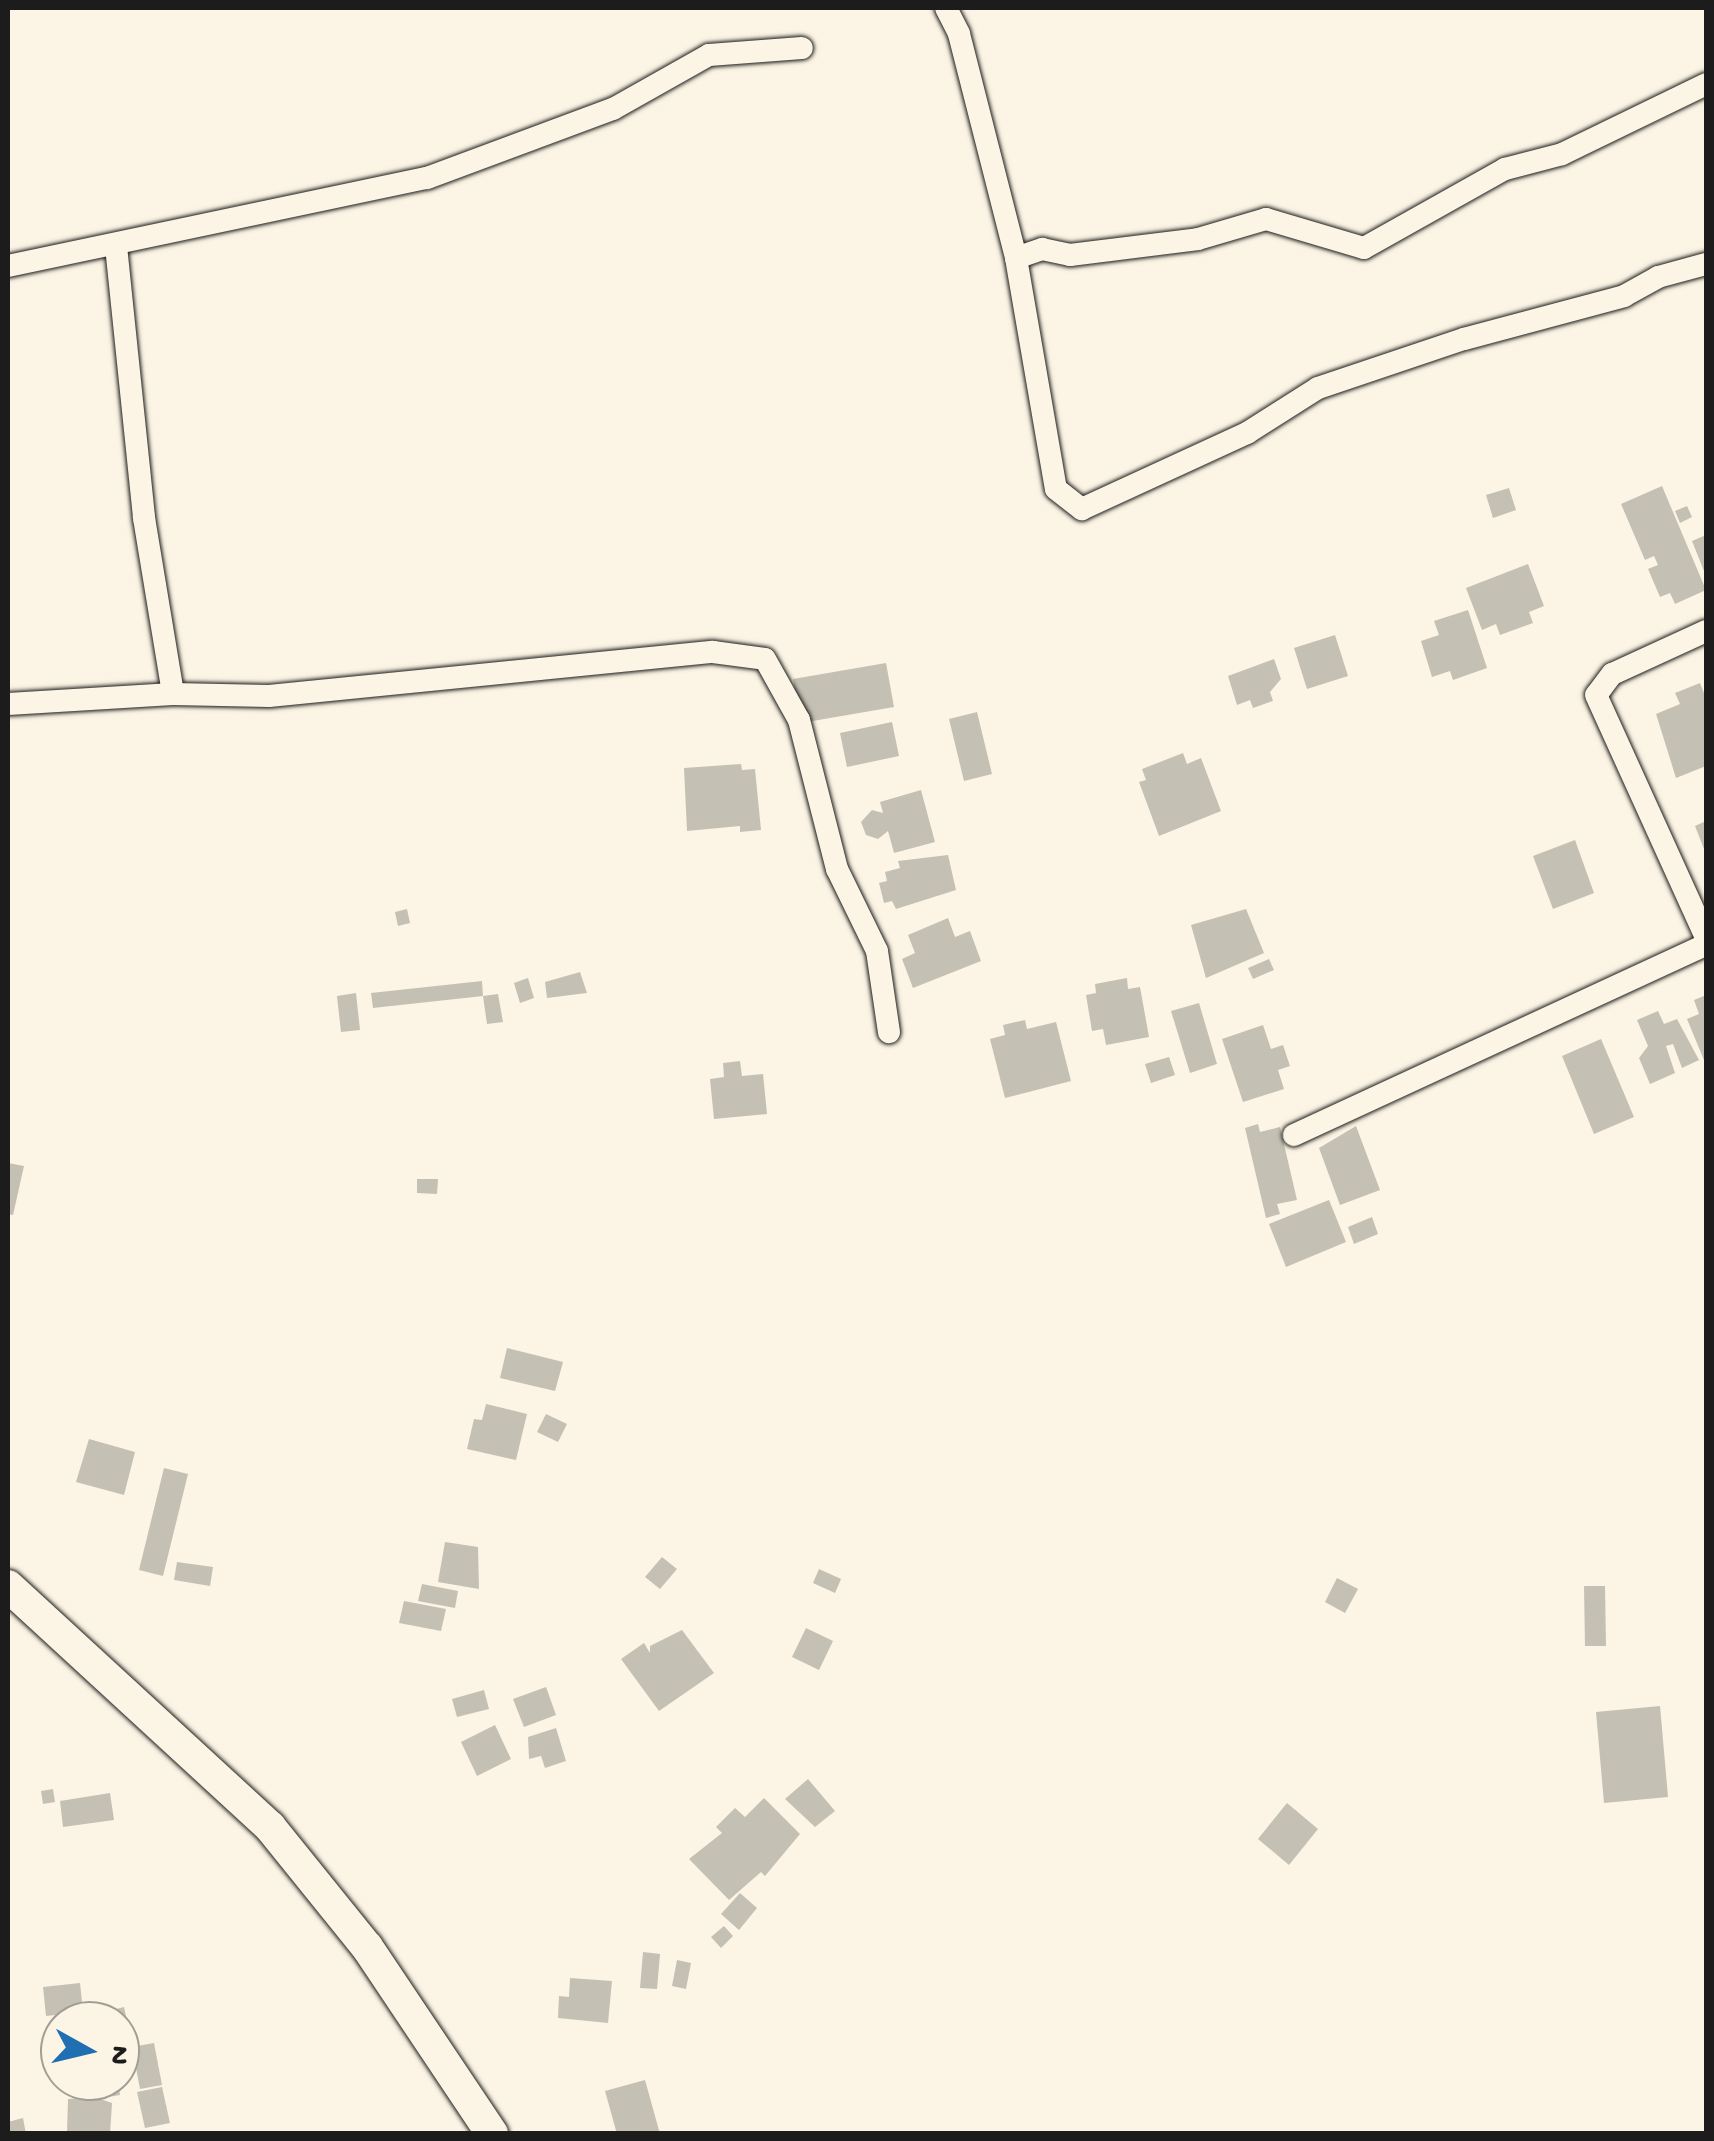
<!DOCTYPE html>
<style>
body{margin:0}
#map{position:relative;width:1714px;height:2141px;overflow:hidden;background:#fcf5e5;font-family:"Gochi Hand",sans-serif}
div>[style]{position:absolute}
.building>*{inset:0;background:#c4c0b3}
.roads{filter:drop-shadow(0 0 2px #1c1c1c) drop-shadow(0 0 2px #1c1c1c)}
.street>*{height:22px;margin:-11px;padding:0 11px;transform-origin:11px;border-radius:11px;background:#fcf5e5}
.secondary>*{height:32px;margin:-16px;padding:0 16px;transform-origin:16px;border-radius:16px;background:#fcf5e5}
span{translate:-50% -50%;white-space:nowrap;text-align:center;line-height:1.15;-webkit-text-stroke:9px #fcf5e5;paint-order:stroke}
.frame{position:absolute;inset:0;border:10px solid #1c1c1c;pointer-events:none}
.north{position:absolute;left:40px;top:2001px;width:100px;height:100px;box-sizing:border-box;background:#fcf5e5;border:2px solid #a29e95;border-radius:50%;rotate:98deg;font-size:28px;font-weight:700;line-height:40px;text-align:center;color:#1c1c1c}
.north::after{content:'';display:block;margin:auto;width:35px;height:45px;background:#1f6fb2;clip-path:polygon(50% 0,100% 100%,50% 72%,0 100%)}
</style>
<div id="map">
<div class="building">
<div style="clip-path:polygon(1662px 486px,1706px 590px,1675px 604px,1670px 593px,1660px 597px,1648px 569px,1658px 565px,1654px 556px,1645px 560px,1621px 504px)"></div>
<div style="clip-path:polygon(1509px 488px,1516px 510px,1493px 518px,1486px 495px)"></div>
<div style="clip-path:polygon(1687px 506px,1692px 517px,1680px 523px,1675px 511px)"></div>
<div style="clip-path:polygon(1706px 535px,1706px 576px,1692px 541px)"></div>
<div style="clip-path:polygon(1528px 564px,1544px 606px,1529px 612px,1533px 623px,1500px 635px,1496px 624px,1482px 630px,1466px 588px)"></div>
<div style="clip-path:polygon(1468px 610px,1487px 668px,1453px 680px,1450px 671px,1432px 677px,1421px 641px,1439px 635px,1434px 621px)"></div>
<div style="clip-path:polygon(1335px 635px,1348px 676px,1307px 689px,1294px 648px)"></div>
<div style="clip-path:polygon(1274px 659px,1281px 679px,1270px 692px,1273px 701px,1253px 708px,1250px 700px,1237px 705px,1228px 676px)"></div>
<div style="clip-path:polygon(886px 663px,894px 707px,801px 723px,793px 679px)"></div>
<div style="clip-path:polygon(1700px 683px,1706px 698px,1706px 766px,1676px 778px,1656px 714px,1680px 704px,1675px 693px)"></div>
<div style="clip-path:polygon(977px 712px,992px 774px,964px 781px,949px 719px)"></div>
<div style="clip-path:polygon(892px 722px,899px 756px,847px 767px,840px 733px)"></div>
<div style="clip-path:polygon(1183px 753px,1187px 764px,1201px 758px,1221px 811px,1159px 836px,1139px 782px,1146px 780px,1142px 769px)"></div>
<div style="clip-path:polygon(741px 764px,742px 770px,755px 769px,761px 830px,740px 832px,740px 826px,687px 831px,684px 768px)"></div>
<div style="clip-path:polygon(921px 790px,935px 842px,894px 853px,888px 831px,878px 839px,866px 835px,861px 822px,872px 810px,883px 813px,880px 802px)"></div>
<div style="clip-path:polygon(1706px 821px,1706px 854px,1695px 826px)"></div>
<div style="clip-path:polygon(1575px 840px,1594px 893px,1553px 909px,1533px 856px)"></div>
<div style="clip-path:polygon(948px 855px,956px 890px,896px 909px,892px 901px,884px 903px,879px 883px,887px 881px,885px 872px,900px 868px,898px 861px)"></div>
<div style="clip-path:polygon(407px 909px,410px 923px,398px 926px,395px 912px)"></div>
<div style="clip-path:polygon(1246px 909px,1264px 953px,1206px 978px,1191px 925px)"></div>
<div style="clip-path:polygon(948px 918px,955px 937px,970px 931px,981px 961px,913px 988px,902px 959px,915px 953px,908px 935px)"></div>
<div style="clip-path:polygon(1269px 959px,1274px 970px,1253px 979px,1248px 968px)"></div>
<div style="clip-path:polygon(580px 972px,587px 993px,547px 998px,545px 982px)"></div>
<div style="clip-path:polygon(528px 978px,534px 998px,520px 1003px,514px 983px)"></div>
<div style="clip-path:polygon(1127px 978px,1128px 989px,1140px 987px,1149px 1037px,1106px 1045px,1103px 1029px,1092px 1031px,1086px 995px,1096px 993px,1095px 984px)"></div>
<div style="clip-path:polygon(482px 981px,483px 996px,498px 994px,503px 1022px,487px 1024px,483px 996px,373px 1008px,371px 993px)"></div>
<div style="clip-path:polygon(356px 993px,360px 1030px,341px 1032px,337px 996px)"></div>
<div style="clip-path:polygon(1706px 995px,1706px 1065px,1687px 1019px,1699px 1014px,1694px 1000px)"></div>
<div style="clip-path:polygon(1199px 1003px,1217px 1064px,1190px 1073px,1171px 1011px)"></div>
<div style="clip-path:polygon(1658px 1011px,1664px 1024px,1677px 1019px,1699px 1060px,1682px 1068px,1673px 1044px,1666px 1046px,1675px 1073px,1650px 1084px,1639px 1058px,1648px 1046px,1637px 1020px)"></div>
<div style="clip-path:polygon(1025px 1020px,1027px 1029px,1056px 1022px,1071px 1081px,1005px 1098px,990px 1039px,1005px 1035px,1003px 1025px)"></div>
<div style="clip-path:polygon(1263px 1025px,1271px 1049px,1283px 1045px,1290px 1066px,1278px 1070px,1284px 1089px,1243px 1102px,1222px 1039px)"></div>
<div style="clip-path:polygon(1601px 1039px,1634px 1117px,1594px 1134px,1562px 1056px)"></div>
<div style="clip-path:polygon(1169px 1057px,1175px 1075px,1151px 1083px,1145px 1064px)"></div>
<div style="clip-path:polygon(740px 1061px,742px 1076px,763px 1074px,767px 1114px,714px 1119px,710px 1079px,724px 1077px,723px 1063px)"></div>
<div style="clip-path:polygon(1258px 1124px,1260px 1132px,1280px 1127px,1297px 1200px,1277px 1204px,1280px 1214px,1266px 1218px,1245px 1128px)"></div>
<div style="clip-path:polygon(1356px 1126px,1380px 1190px,1340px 1205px,1319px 1148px)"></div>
<div style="clip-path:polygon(8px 1163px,24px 1166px,13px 1215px,8px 1214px)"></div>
<div style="clip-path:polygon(417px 1179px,438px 1179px,437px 1194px,417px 1193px)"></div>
<div style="clip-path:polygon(1329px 1200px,1346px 1242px,1286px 1267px,1269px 1224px)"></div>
<div style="clip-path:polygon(1372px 1217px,1378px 1234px,1354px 1244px,1348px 1227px)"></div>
<div style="clip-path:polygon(507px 1348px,563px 1362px,555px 1391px,500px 1378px)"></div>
<div style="clip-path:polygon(486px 1404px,527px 1414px,516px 1460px,467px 1449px,474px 1419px,482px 1420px)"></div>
<div style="clip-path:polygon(546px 1414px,567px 1424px,558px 1442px,537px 1432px)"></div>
<div style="clip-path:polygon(89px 1439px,135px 1452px,124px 1495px,76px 1482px)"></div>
<div style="clip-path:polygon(164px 1468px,188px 1474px,163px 1576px,139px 1570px)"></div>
<div style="clip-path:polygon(445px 1542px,478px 1547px,479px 1589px,438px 1582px)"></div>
<div style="clip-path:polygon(662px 1557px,677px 1569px,660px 1589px,645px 1577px)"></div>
<div style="clip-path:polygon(177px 1562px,213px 1567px,210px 1586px,174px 1580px)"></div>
<div style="clip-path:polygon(819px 1569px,841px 1579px,835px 1593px,813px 1583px)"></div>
<div style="clip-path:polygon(1337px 1578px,1358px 1589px,1345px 1613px,1325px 1602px)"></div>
<div style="clip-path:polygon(422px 1584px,458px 1591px,455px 1608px,418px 1601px)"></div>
<div style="clip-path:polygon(1584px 1586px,1605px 1586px,1606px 1646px,1585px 1646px)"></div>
<div style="clip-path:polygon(404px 1601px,446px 1609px,441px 1631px,399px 1623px)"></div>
<div style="clip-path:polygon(806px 1628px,833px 1641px,819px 1670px,792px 1657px)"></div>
<div style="clip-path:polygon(682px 1630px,714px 1673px,659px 1711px,621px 1659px,644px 1643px,650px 1653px,650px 1646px)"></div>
<div style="clip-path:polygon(546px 1687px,556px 1715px,524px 1727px,513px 1699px)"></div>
<div style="clip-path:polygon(484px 1690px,489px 1709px,457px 1717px,452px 1699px)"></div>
<div style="clip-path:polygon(1660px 1706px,1668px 1797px,1604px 1803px,1596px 1712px)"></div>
<div style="clip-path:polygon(495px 1725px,511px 1759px,477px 1776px,461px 1742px)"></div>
<div style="clip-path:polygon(556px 1728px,566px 1761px,545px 1768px,541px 1756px,529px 1759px,528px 1737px)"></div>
<div style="clip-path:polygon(808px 1779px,835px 1811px,815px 1827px,785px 1799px)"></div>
<div style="clip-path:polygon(53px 1789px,55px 1802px,43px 1804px,41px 1791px)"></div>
<div style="clip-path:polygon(110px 1793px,114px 1820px,63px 1827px,60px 1801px)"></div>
<div style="clip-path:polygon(764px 1798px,800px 1834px,765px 1876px,761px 1872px,729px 1900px,689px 1859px,722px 1833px,716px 1827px,735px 1808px,745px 1817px)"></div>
<div style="clip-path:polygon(1287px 1803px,1318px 1829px,1289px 1865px,1258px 1839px)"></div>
<div style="clip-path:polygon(740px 1893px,757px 1908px,739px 1930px,721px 1914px)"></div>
<div style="clip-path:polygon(724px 1926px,733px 1936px,721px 1948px,711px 1937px)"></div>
<div style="clip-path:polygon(643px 1952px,660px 1954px,657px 1989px,640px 1988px)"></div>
<div style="clip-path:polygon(677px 1960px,691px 1963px,686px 1989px,672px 1986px)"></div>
<div style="clip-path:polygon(570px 1978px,612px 1981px,608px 2023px,558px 2018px,559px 1996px,569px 1997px)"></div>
<div style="clip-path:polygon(80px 1983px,83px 2012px,46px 2016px,43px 1987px)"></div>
<div style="clip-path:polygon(124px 2007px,131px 2040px,120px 2043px,120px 2021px,93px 2021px,92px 2015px)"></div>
<div style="clip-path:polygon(154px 2043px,162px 2085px,140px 2089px,132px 2047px)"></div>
<div style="clip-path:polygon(645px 2080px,660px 2134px,617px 2134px,605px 2091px)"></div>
<div style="clip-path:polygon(106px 2081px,118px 2081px,120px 2095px,108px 2097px)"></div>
<div style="clip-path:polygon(162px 2087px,170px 2123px,145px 2128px,137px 2092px)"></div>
<div style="clip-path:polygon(95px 2097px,112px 2103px,110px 2134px,67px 2134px,68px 2099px)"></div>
<div style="clip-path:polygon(23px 2118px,26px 2134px,8px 2134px,8px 2122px)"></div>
</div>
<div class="roads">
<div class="street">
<div style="left:946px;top:8px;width:29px;rotate:63deg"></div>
<div style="left:959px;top:34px;width:231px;rotate:75.7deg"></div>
<div style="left:1016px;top:258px;width:234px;rotate:80.2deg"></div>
<div style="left:1056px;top:489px;width:33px;rotate:38deg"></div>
<div style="left:1082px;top:509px;width:182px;rotate:-24.7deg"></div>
<div style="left:1247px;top:433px;width:84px;rotate:-32.4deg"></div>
<div style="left:1318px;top:388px;width:154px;rotate:-18.6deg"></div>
<div style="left:1464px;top:339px;width:166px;rotate:-15deg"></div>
<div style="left:1624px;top:296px;width:39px;rotate:-29deg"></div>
<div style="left:1658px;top:277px;width:50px;rotate:-15.2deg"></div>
<div style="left:116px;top:246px;width:273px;rotate:84.1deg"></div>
<div style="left:144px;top:518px;width:178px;rotate:80.6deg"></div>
<div style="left:1016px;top:258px;width:28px;rotate:-19deg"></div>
<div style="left:1042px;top:249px;width:29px;rotate:12deg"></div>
<div style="left:1070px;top:255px;width:129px;rotate:-7.1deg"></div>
<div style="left:1198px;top:239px;width:71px;rotate:-16.4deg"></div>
<div style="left:1266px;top:219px;width:102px;rotate:16.5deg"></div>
<div style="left:1364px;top:248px;width:162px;rotate:-29.3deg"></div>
<div style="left:1505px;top:169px;width:59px;rotate:-14.7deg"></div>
<div style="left:1562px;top:154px;width:160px;rotate:-25.9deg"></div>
<div style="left:8px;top:266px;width:428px;rotate:-11.9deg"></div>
<div style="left:427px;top:178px;width:198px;rotate:-20.4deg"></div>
<div style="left:613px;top:109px;width:110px;rotate:-29.4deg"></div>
<div style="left:709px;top:55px;width:93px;rotate:-4.3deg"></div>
<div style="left:1706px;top:631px;width:103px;rotate:155.4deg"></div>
<div style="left:1612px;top:674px;width:26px;rotate:127deg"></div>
<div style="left:1596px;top:695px;width:266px;rotate:65.6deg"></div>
<div style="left:8px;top:704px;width:165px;rotate:-3.5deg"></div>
<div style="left:173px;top:694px;width:96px;rotate:1.2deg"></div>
<div style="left:269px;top:696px;width:446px;rotate:-5.7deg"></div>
<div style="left:713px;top:652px;width:52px;rotate:7.7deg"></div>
<div style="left:765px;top:659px;width:70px;rotate:60.9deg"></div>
<div style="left:799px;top:720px;width:154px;rotate:75.7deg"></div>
<div style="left:837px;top:869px;width:91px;rotate:64deg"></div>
<div style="left:877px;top:951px;width:82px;rotate:81.6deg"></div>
<div style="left:1294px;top:1135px;width:454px;rotate:-24.8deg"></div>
</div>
<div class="secondary">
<div style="left:8px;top:1586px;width:356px;rotate:42.6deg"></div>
<div style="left:270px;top:1827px;width:154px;rotate:51.1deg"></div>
<div style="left:367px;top:1947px;width:225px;rotate:56.2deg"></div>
</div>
</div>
<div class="frame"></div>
<div class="north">N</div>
</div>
